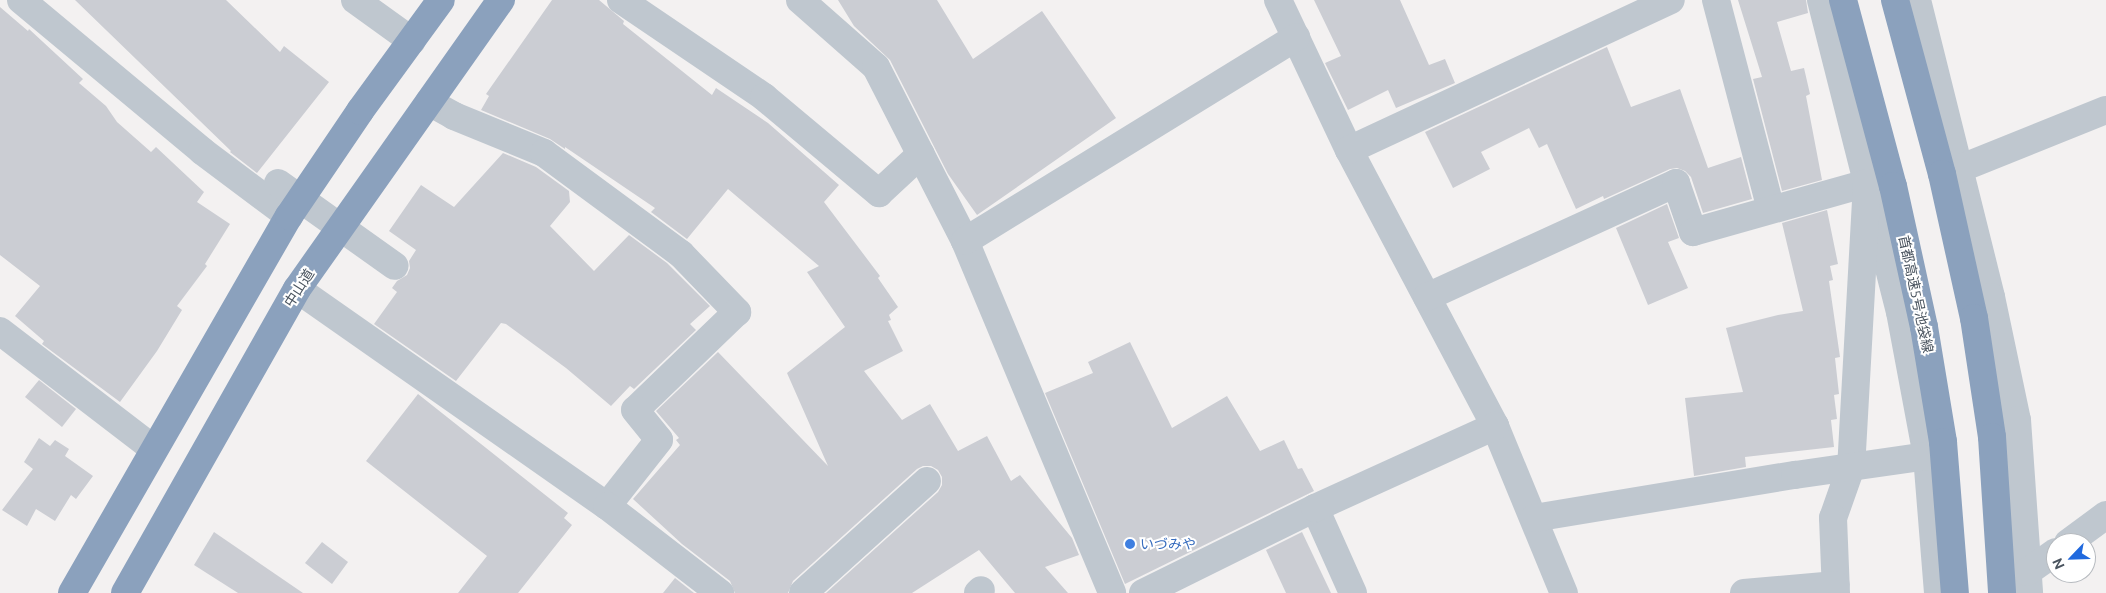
<!DOCTYPE html>
<meta charset="utf-8">
<style>
body{margin:0}
#map{position:relative;width:2106px;height:593px;overflow:hidden;background:#f3f1f1;font-family:Ubuntu,"Noto Sans JP",sans-serif}
div>[style]{position:absolute}
.building>*{inset:0;background:#cbcdd3}
.minor>*{height:28px;margin:-14px;padding:0 14px;transform-origin:14px;border-radius:14px;background:#bfc7cf}
.highway>*{height:28px;margin:-14px;padding:0 14px;transform-origin:14px;border-radius:14px;background:#8ba1bd}
.dots>*{width:14px;height:14px;translate:-50% -50%;box-sizing:border-box;border:2px solid #fff;border-radius:50%}
span{translate:-50% -50%;white-space:nowrap;text-align:center;line-height:1.15;-webkit-text-stroke:4px #fff;paint-order:stroke}
.street-label{font-size:14px;color:#49535e}
.shop-label{font-size:14px;color:#366cbe}
.left{translate:0 -50%;text-align:left}
.north{position:absolute;left:2046px;top:533px;width:50px;height:50px;box-sizing:border-box;background:#fff;border:1px solid #b6babf;border-radius:50%;rotate:246deg;font-size:14px;font-weight:700;line-height:20px;text-align:center;color:#49535e}
.north::after{content:'';display:block;margin:auto;width:18px;height:22px;background:#2069de;clip-path:polygon(50% 0,100% 100%,50% 72%,0 100%)}
</style>
<div id="map">
<div class="building">
<div style="clip-path:polygon(75px 0,226px 0,280px 52px,284px 46px,329px 82px,257px 173px,230px 152px,231px 151px)"></div>
<div style="clip-path:polygon(552px 0,599px 0,624px 21px,623px 24px,712px 95px,716px 88px,768px 123px,839px 185px,824px 202px,880px 276px,878px 278px,898px 307px,889px 315px,891px 320px,888px 321px,903px 351px,864px 371px,902px 420px,930px 404px,958px 451px,987px 436px,1011px 481px,1020px 475px,1072px 538px,1079px 555px,1045px 567px,1068px 593px,1015px 593px,979px 550px,912px 593px,826px 593px,938px 492px,942px 485px,942px 477px,938px 470px,931px 466px,923px 466px,917px 469px,793px 581px,788px 593px,735px 593px,730px 581px,682px 544px,633px 499px,680px 445px,676px 440px,679px 438px,656px 411px,718px 352px,828px 466px,787px 373px,845px 327px,807px 272px,819px 266px,728px 189px,687px 239px,651px 212px,655px 208px,565px 147px,565px 149px,550px 139px,481px 110px,489px 96px,486px 94px)"></div>
<div style="clip-path:polygon(838px 0,937px 0,973px 59px,1042px 11px,1116px 118px,977px 215px,948px 174px,890px 60px,854px 26px)"></div>
<div style="clip-path:polygon(1314px 0,1400px 0,1429px 65px,1445px 59px,1455px 83px,1396px 108px,1388px 90px,1348px 110px,1325px 63px,1341px 56px)"></div>
<div style="clip-path:polygon(1738px 0,1806px 0,1808px 13px,1777px 22px,1791px 71px,1804px 68px,1810px 94px,1806px 96px,1822px 180px,1782px 191px,1753px 79px,1762px 77px)"></div>
<div style="clip-path:polygon(0 7px,28px 31px,29px 29px,83px 79px,79px 83px,106px 106px,117px 122px,151px 152px,156px 147px,204px 192px,197px 202px,230px 224px,205px 264px,207px 266px,177px 306px,182px 310px,157px 351px,120px 402px,42px 344px,44px 341px,15px 316px,40px 286px,0 255px)"></div>
<div style="clip-path:polygon(1607px 47px,1631px 107px,1680px 89px,1708px 168px,1741px 157px,1752px 199px,1703px 213px,1691px 177px,1685px 171px,1677px 168px,1670px 169px,1604px 199px,1603px 196px,1576px 209px,1547px 144px,1539px 148px,1529px 128px,1481px 152px,1490px 169px,1453px 188px,1425px 132px)"></div>
<div style="clip-path:polygon(503px 153px,536px 167px,569px 191px,570px 202px,550px 226px,594px 271px,629px 235px,667px 263px,710px 306px,690px 324px,696px 330px,634px 389px,630px 386px,611px 406px,566px 368px,506px 324px,501px 323px,456px 381px,374px 324px,397px 292px,392px 288px,397px 281px,407px 275px,410px 268px,409px 261px,416px 250px,389px 231px,421px 185px,454px 207px)"></div>
<div style="clip-path:polygon(1667px 204px,1679px 238px,1668px 242px,1688px 288px,1648px 305px,1616px 228px)"></div>
<div style="clip-path:polygon(1827px 210px,1838px 264px,1830px 266px,1833px 280px,1829px 281px,1840px 357px,1835px 358px,1839px 394px,1834px 395px,1837px 419px,1831px 420px,1834px 447px,1745px 457px,1746px 467px,1694px 476px,1685px 398px,1743px 392px,1726px 328px,1778px 315px,1803px 311px,1782px 223px)"></div>
<div style="clip-path:polygon(1130px 342px,1172px 428px,1227px 396px,1260px 451px,1284px 440px,1298px 469px,1302px 468px,1314px 491px,1125px 584px,1045px 393px,1093px 373px,1088px 362px)"></div>
<div style="clip-path:polygon(39px 380px,76px 409px,62px 427px,25px 397px)"></div>
<div style="clip-path:polygon(418px 394px,568px 513px,564px 518px,572px 525px,518px 593px,458px 593px,487px 556px,366px 461px)"></div>
<div style="clip-path:polygon(39px 438px,50px 446px,55px 440px,69px 449px,65px 456px,93px 476px,76px 499px,71px 495px,55px 521px,36px 509px,27px 526px,2px 510px,33px 469px,24px 462px)"></div>
<div style="clip-path:polygon(214px 532px,303px 593px,238px 593px,194px 565px)"></div>
<div style="clip-path:polygon(1302px 532px,1331px 593px,1286px 593px,1266px 550px)"></div>
<div style="clip-path:polygon(322px 542px,348px 562px,332px 584px,305px 563px)"></div>
<div style="clip-path:polygon(675px 578px,694px 593px,663px 593px)"></div>
</div>
<div class="minor">
<div style="left:21px;top:0;width:236px;rotate:39.8deg"></div>
<div style="left:202px;top:151px;width:109px;rotate:36.8deg"></div>
<div style="left:355px;top:0;width:70px;rotate:35.7deg"></div>
<div style="left:621px;top:0;width:173px;rotate:34.1deg"></div>
<div style="left:764px;top:97px;width:150px;rotate:39.9deg"></div>
<div style="left:879px;top:193px;width:57px;rotate:-42.9deg"></div>
<div style="left:800px;top:0;width:101px;rotate:41.4deg"></div>
<div style="left:876px;top:67px;width:195px;rotate:62.9deg"></div>
<div style="left:965px;top:241px;width:381px;rotate:67.3deg"></div>
<div style="left:1278px;top:0;width:166px;rotate:64.7deg"></div>
<div style="left:1349px;top:150px;width:312px;rotate:62.1deg"></div>
<div style="left:1495px;top:426px;width:181px;rotate:67.6deg"></div>
<div style="left:1716px;top:0;width:216px;rotate:75.3deg"></div>
<div style="left:1821px;top:0;width:322px;rotate:75.8deg"></div>
<div style="left:1900px;top:312px;width:147px;rotate:79.4deg"></div>
<div style="left:1927px;top:456px;width:137px;rotate:85.4deg"></div>
<div style="left:1917px;top:0;width:306px;rotate:76deg"></div>
<div style="left:1991px;top:297px;width:126px;rotate:78.1deg"></div>
<div style="left:2017px;top:420px;width:173px;rotate:86deg"></div>
<div style="left:429px;top:102px;width:29px;rotate:29deg"></div>
<div style="left:454px;top:116px;width:97px;rotate:22.3deg"></div>
<div style="left:544px;top:153px;width:170px;rotate:36.4deg"></div>
<div style="left:681px;top:254px;width:81px;rotate:46deg"></div>
<div style="left:737px;top:312px;width:141px;rotate:136.1deg"></div>
<div style="left:635px;top:410px;width:38px;rotate:51deg"></div>
<div style="left:659px;top:440px;width:84px;rotate:128.2deg"></div>
<div style="left:1349px;top:150px;width:355px;rotate:-25deg"></div>
<div style="left:1959px;top:169px;width:158px;rotate:-21.9deg"></div>
<div style="left:278px;top:183px;width:143px;rotate:35.4deg"></div>
<div style="left:965px;top:241px;width:389px;rotate:-31.6deg"></div>
<div style="left:297px;top:289px;width:378px;rotate:35deg"></div>
<div style="left:607px;top:506px;width:143px;rotate:37.6deg"></div>
<div style="left:1427px;top:297px;width:274px;rotate:-24.6deg"></div>
<div style="left:1676px;top:183px;width:52px;rotate:70.9deg"></div>
<div style="left:1693px;top:232px;width:181px;rotate:-15.7deg"></div>
<div style="left:1867px;top:183px;width:284px;rotate:93.2deg"></div>
<div style="left:1851px;top:467px;width:54px;rotate:109.4deg"></div>
<div style="left:1833px;top:518px;width:75px;rotate:87.7deg"></div>
<div style="left:0;top:331px;width:194px;rotate:37.5deg"></div>
<div style="left:1315px;top:508px;width:93px;rotate:65.9deg"></div>
<div style="left:1534px;top:518px;width:265px;rotate:-9.4deg"></div>
<div style="left:1795px;top:475px;width:133px;rotate:-8.2deg"></div>
<div style="left:2068px;top:543px;width:47px;rotate:-36.4deg"></div>
<div style="left:2027px;top:572px;width:35px;rotate:-35deg"></div>
<div style="left:803px;top:593px;width:167px;rotate:-42.1deg"></div>
<div style="left:978px;top:593px;width:4px;rotate:-45deg"></div>
<div style="left:1143px;top:593px;width:192px;rotate:-26.3deg"></div>
<div style="left:1315px;top:508px;width:198px;rotate:-24.5deg"></div>
<div style="left:1744px;top:593px;width:92px;rotate:-5deg"></div>
</div>
<div class="highway">
<div style="left:1843px;top:0;width:193px;rotate:75deg"></div>
<div style="left:1893px;top:186px;width:144px;rotate:77.6deg"></div>
<div style="left:1924px;top:327px;width:117px;rotate:80.6deg"></div>
<div style="left:1943px;top:442px;width:151px;rotate:85.5deg"></div>
<div style="left:1895px;top:0;width:180px;rotate:74.9deg"></div>
<div style="left:1942px;top:174px;width:148px;rotate:77.5deg"></div>
<div style="left:1974px;top:318px;width:120px;rotate:81.4deg"></div>
<div style="left:1992px;top:437px;width:156px;rotate:86.3deg"></div>
<div style="left:72px;top:593px;width:435px;rotate:-60.1deg"></div>
<div style="left:289px;top:216px;width:127px;rotate:-55.9deg"></div>
<div style="left:360px;top:111px;width:137px;rotate:-53.9deg"></div>
<div style="left:125px;top:593px;width:349px;rotate:-60.5deg"></div>
<div style="left:297px;top:289px;width:354px;rotate:-54.8deg"></div>
</div>
<div class="dots">
<div style="left:1130px;top:544px;background:#3f7fe0"></div>
</div>
<div class="street-label">
<span style="left:299px;top:288px;rotate:-57deg">中山道</span>
<span style="left:1916px;top:294px;rotate:78deg">首都高速5号池袋線</span>
</div>
<div class="shop-label">
<span class="left" style="left:1140px;top:544px">いづみや</span>
</div>
<div class="north">N</div>
</div>
